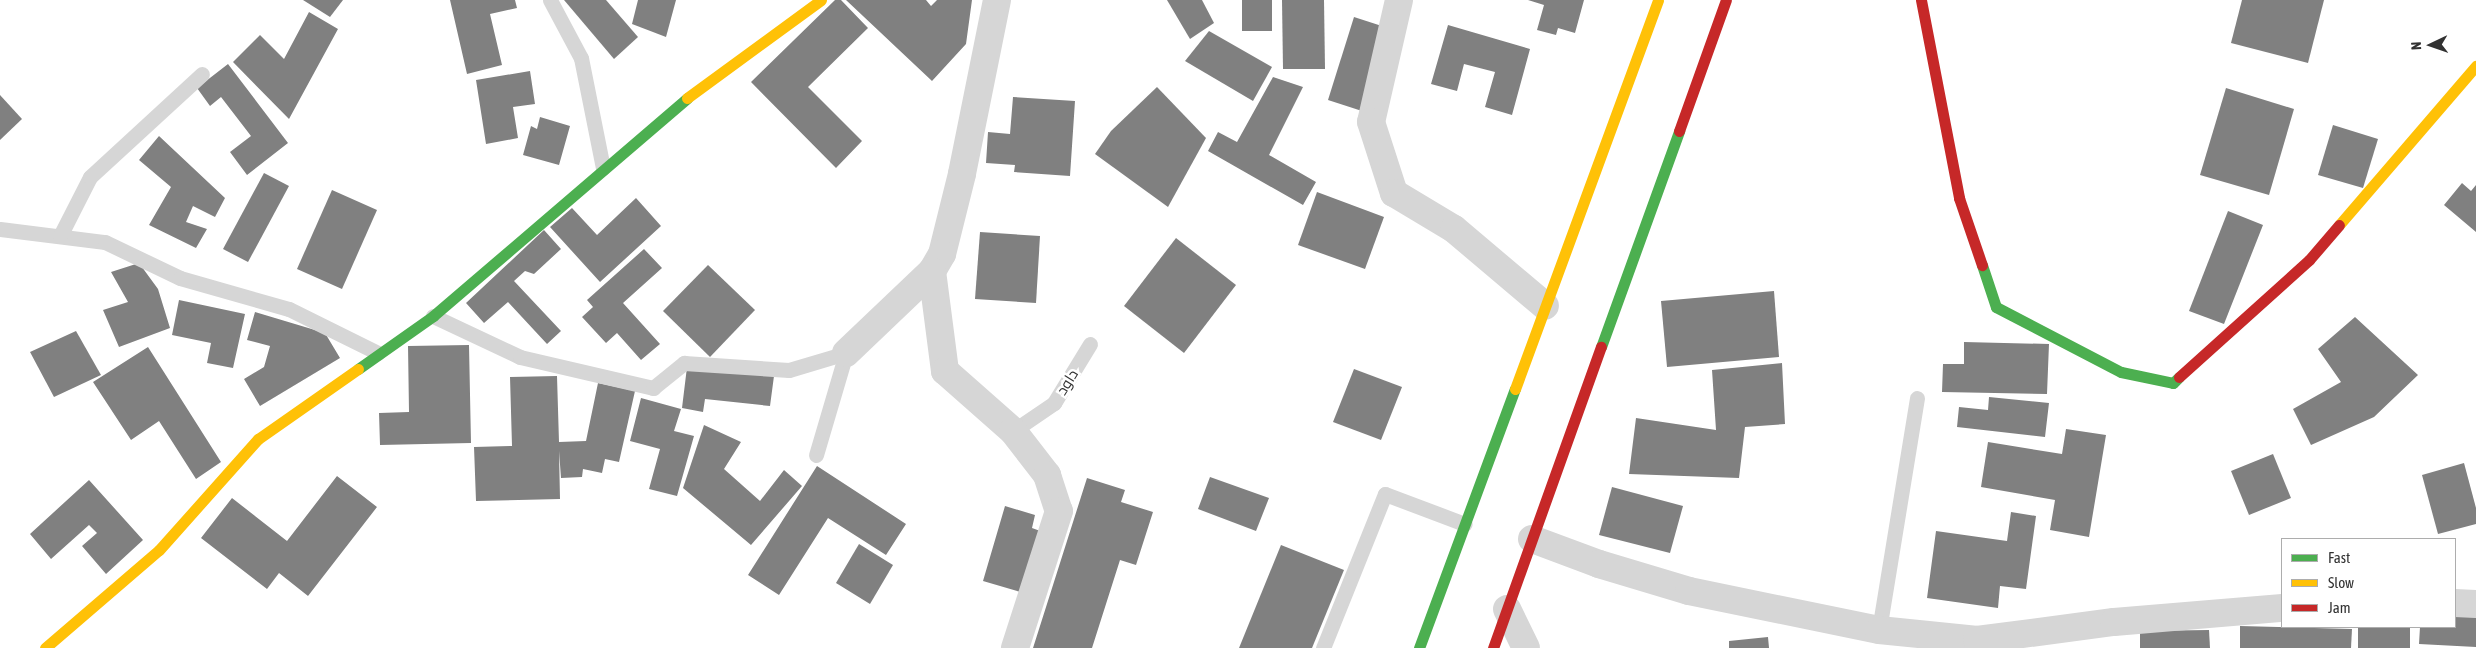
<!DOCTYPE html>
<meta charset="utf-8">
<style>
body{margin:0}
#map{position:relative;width:2476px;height:648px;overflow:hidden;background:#fff;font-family:"Asap Condensed",Cairo,sans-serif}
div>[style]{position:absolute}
.building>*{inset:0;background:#808080}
.lane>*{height:15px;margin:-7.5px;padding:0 7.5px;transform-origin:7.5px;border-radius:7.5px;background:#d6d6d6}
.street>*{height:28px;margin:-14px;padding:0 14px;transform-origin:14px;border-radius:14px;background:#d6d6d6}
.fast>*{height:11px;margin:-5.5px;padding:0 5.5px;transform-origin:5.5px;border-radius:5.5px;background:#4caf50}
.slow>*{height:11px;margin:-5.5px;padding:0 5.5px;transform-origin:5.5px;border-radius:5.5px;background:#ffc107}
.jam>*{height:11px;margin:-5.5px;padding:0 5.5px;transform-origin:5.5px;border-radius:5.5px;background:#c62828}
span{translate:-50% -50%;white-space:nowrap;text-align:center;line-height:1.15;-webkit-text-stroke:5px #fff;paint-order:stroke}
.street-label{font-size:15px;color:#323232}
.legend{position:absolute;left:2281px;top:538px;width:175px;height:90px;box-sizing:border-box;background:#fff;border:1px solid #adadad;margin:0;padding:6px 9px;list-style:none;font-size:15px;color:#323232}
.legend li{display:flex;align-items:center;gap:10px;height:25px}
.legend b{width:25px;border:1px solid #adadad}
.north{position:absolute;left:2406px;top:20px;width:50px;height:50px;-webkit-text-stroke:4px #fff;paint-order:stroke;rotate:267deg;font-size:14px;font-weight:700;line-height:20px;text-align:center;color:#323232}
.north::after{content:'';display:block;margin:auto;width:18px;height:22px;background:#323232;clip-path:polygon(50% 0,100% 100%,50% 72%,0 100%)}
</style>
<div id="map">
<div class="building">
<div style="clip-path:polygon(303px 0,343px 0,330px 17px)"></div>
<div style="clip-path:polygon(450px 0,515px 0,517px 8px,490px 14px,502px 65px,467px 74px)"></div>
<div style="clip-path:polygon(564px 0,606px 0,638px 37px,614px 59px)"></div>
<div style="clip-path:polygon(638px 0,676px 0,666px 37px,632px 24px)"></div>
<div style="clip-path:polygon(835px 0,841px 0,868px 28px,808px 87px,862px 141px,836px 168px,751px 82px)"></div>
<div style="clip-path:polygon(846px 0,926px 0,931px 6px,937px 0,972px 0,966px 44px,932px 81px)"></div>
<div style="clip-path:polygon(1167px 0,1202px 0,1214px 23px,1190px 39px)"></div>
<div style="clip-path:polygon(1242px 0,1272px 0,1272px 31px,1242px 31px)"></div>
<div style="clip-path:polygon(1282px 0,1324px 0,1325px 69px,1283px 69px)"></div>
<div style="clip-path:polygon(1528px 0,1584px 0,1575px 33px,1558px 28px,1556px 35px,1537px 30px,1544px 5px)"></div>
<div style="clip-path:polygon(2242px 0,2324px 0,2308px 63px,2231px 43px)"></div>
<div style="clip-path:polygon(309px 12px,338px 29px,289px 119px,233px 62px,260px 35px,284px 59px)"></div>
<div style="clip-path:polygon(1354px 17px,1388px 28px,1362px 111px,1328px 100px)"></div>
<div style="clip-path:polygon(1448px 25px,1530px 49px,1512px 115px,1485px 107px,1495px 72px,1464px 64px,1457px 91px,1431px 84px)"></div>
<div style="clip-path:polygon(1209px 31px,1272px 67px,1253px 101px,1185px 61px)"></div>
<div style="clip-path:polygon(228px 64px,288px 143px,247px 175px,230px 152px,251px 136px,221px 97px,210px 106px,197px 88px)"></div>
<div style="clip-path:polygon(530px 71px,535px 104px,513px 107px,518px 138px,486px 144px,476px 80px)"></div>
<div style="clip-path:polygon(1273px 77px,1303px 87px,1269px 155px,1316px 182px,1303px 205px,1208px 151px,1218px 132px,1237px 142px)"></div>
<div style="clip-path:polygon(1157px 87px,1206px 138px,1168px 207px,1095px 154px,1111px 131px)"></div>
<div style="clip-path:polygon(2226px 88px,2294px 109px,2269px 195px,2200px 175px)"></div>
<div style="clip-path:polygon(0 95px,22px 119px,0 140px)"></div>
<div style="clip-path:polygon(1013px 97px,1075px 101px,1070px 176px,1014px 172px,1015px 165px,986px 163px,988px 132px,1010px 134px)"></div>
<div style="clip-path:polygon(540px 117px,570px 126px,559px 165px,523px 155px,531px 126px,537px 129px)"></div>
<div style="clip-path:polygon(2333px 125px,2378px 139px,2363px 188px,2318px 175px)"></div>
<div style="clip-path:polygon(159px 136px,225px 198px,215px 217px,193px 206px,186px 222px,207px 229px,196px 248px,149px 225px,171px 187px,139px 160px)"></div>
<div style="clip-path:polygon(264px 173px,289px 186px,248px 262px,223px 249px)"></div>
<div style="clip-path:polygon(2462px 183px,2471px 191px,2476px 185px,2476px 232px,2444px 205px)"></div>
<div style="clip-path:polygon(332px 190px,377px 210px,342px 289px,297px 269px)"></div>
<div style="clip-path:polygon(1317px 192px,1384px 217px,1365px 269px,1298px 245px)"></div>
<div style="clip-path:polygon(636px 198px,661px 226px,600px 282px,550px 227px,572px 208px,597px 235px)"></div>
<div style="clip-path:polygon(2228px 211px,2263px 225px,2224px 324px,2189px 311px)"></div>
<div style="clip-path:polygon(544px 230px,561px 249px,534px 274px,525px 271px,514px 281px,561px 331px,547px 344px,508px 302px,484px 323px,466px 303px)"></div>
<div style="clip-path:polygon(980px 232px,1040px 236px,1036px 303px,975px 299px)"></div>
<div style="clip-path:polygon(1176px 238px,1236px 285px,1184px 353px,1124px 306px)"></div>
<div style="clip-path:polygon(644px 249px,662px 268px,623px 303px,660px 344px,641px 360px,617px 333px,606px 343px,582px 317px,593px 307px,587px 300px)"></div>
<div style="clip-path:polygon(139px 263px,158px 289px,170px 328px,119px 347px,103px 310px,128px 302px,111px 272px)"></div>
<div style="clip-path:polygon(708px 265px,755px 310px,710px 357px,663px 311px)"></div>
<div style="clip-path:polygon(1774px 291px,1779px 357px,1667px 367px,1661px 301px)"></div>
<div style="clip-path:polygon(179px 300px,245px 314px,233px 368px,207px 363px,211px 343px,172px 335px)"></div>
<div style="clip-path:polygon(255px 312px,325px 333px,340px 358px,260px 406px,244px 379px,264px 367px,270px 346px,247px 340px)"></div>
<div style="clip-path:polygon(2355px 317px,2418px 375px,2374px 417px,2311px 445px,2293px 409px,2341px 382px,2318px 349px)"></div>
<div style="clip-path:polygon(76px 331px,101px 375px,54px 397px,30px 352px)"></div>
<div style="clip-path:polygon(1964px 342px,2049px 344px,2047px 394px,1942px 392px,1943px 364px,1964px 364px)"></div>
<div style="clip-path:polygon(469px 345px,471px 443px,380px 445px,379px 413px,409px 412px,408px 346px)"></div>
<div style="clip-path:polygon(148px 347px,221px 462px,196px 479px,159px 421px,131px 440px,93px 382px)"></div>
<div style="clip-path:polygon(1782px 363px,1785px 424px,1745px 427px,1739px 478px,1629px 474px,1636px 418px,1716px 430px,1712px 370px)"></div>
<div style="clip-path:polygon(687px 367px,774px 376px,770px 406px,705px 399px,703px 412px,682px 408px)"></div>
<div style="clip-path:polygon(1354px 369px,1402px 387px,1381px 440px,1333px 422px)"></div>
<div style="clip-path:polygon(557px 376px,559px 442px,586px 441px,598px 383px,635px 391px,619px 462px,605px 459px,602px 473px,583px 469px,582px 477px,561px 478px,559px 451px,560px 499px,476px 501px,474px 447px,512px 446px,510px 377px)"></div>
<div style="clip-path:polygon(1989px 397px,2049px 403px,2045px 437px,1957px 427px,1959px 407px,1988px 410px)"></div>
<div style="clip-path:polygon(641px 398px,681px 409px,674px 431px,694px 436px,677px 496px,649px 489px,660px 449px,630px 441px)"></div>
<div style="clip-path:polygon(704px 425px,741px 442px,724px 469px,760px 501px,784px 470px,802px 486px,751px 545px,683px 488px)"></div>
<div style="clip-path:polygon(2066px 429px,2106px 435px,2089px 537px,2050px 530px,2055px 500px,1981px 487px,1988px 442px,2062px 454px)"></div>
<div style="clip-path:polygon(2273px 454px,2291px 498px,2249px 515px,2231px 471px)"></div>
<div style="clip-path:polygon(2464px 463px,2476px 508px,2476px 524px,2438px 534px,2422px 475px)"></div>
<div style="clip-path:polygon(817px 466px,906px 524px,886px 555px,828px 518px,779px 595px,748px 575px)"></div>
<div style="clip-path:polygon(337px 476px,377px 507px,308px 596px,279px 573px,267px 589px,201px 538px,232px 498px,287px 541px)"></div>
<div style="clip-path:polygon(1210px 477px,1269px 498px,1256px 531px,1198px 509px)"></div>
<div style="clip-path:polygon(1087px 478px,1125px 490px,1121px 502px,1153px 512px,1136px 565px,1120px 560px,1092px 648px,1033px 648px)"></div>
<div style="clip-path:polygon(89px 480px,143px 540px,106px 574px,82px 546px,97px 533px,89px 525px,51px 559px,30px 534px)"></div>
<div style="clip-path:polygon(1612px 487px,1683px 506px,1670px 553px,1599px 535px)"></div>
<div style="clip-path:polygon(1005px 506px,1035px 515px,1032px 528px,1043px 532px,1024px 593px,983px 581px)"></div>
<div style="clip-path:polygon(2011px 512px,2036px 516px,2026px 589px,2000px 586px,1998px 608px,1927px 598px,1936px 531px,2007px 541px)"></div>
<div style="clip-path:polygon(859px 544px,893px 565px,870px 604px,836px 583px)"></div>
<div style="clip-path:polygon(1281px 545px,1344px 570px,1312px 648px,1239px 648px)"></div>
<div style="clip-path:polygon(2455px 614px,2476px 615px,2476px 647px,2419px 644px,2420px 627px,2455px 627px)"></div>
<div style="clip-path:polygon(2240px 626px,2352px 629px,2351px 648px,2240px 648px)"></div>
<div style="clip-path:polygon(2358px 627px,2410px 627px,2410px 648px,2358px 648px)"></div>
<div style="clip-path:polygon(2209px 630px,2210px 648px,2140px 648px,2140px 631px)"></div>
<div style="clip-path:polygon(1768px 637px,1769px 648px,1729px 648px,1729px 641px)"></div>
</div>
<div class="lane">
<div style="left:550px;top:0;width:66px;rotate:61.9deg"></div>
<div style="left:581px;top:58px;width:112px;rotate:78.7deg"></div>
<div style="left:0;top:229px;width:106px;rotate:7.1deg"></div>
<div style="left:105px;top:242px;width:83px;rotate:25.6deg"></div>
<div style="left:180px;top:278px;width:113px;rotate:15.9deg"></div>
<div style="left:289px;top:309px;width:99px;rotate:26.3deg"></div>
<div style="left:60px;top:236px;width:66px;rotate:-63deg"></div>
<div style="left:90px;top:177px;width:152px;rotate:-42.6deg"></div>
<div style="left:433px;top:316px;width:96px;rotate:25.2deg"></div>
<div style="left:520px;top:357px;width:137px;rotate:13.1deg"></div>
<div style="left:653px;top:388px;width:40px;rotate:-39deg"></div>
<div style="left:684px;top:363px;width:105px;rotate:3.8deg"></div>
<div style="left:789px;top:370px;width:59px;rotate:-16.6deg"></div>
<div style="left:1013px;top:431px;width:50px;rotate:-34.3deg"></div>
<div style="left:1054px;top:403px;width:69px;rotate:-58.6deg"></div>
<div style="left:816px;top:455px;width:106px;rotate:-73.6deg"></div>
<div style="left:1879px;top:630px;width:235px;rotate:-80.7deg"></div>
<div style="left:1323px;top:648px;width:166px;rotate:-68.1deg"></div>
<div style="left:1385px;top:494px;width:85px;rotate:20.6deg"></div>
</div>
<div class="street">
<div style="left:997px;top:0;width:177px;rotate:101.4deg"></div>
<div style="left:962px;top:174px;width:82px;rotate:104deg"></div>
<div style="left:942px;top:254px;width:20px;rotate:120deg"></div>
<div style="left:932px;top:271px;width:101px;rotate:82.6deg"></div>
<div style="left:945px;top:371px;width:91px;rotate:41.4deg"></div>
<div style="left:1013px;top:431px;width:56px;rotate:52.3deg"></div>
<div style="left:1047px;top:475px;width:38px;rotate:72deg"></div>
<div style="left:1059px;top:511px;width:144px;rotate:107.8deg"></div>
<div style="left:1399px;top:0;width:125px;rotate:102.9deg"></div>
<div style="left:1371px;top:122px;width:75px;rotate:72.1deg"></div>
<div style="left:1394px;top:193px;width:70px;rotate:31deg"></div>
<div style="left:1454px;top:229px;width:119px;rotate:40.2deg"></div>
<div style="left:846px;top:353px;width:119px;rotate:-43.6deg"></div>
<div style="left:1532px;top:539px;width:72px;rotate:20.5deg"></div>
<div style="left:1599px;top:564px;width:94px;rotate:16.7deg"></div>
<div style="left:1689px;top:591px;width:194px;rotate:11.6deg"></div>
<div style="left:1879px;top:630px;width:99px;rotate:5.8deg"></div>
<div style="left:1977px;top:640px;width:138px;rotate:-7.5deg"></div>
<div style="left:2114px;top:622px;width:169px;rotate:-4.8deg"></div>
<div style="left:2455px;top:603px;width:21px;rotate:3deg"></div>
<div style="left:1507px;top:609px;width:43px;rotate:64deg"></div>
</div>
<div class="fast">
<div style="left:1982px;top:265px;width:44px;rotate:71.6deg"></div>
<div style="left:1996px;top:307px;width:141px;rotate:27.5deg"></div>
<div style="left:2121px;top:372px;width:53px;rotate:11.9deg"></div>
<div style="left:2173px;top:383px;width:8px;rotate:-45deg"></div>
<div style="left:1601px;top:347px;width:230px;rotate:-70.1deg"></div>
<div style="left:358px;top:369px;width:92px;rotate:-35.2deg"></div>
<div style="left:433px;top:316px;width:335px;rotate:-40.6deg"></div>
<div style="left:1419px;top:648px;width:276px;rotate:-69.7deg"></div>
</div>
<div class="slow">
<div style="left:687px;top:98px;width:166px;rotate:-36.2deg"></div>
<div style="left:2339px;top:225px;width:210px;rotate:-49.3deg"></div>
<div style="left:1515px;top:389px;width:414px;rotate:-69.8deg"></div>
<div style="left:45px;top:648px;width:150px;rotate:-40.7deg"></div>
<div style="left:159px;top:550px;width:149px;rotate:-48.3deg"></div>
<div style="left:258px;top:439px;width:122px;rotate:-35deg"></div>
</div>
<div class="jam">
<div style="left:1921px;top:0;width:202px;rotate:79.1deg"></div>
<div style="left:1959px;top:198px;width:71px;rotate:71.1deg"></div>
<div style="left:1679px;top:131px;width:139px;rotate:-70.3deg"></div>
<div style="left:2179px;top:377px;width:175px;rotate:-42deg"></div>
<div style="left:2309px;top:260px;width:46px;rotate:-49.4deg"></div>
<div style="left:1493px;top:648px;width:320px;rotate:-70.3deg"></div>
</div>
<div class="street-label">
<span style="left:1067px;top:382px;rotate:-58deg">داود</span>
</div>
<ul class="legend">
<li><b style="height:6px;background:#4caf50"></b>Fast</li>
<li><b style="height:6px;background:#ffc107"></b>Slow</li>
<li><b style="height:6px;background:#c62828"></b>Jam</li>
</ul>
<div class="north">N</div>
</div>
